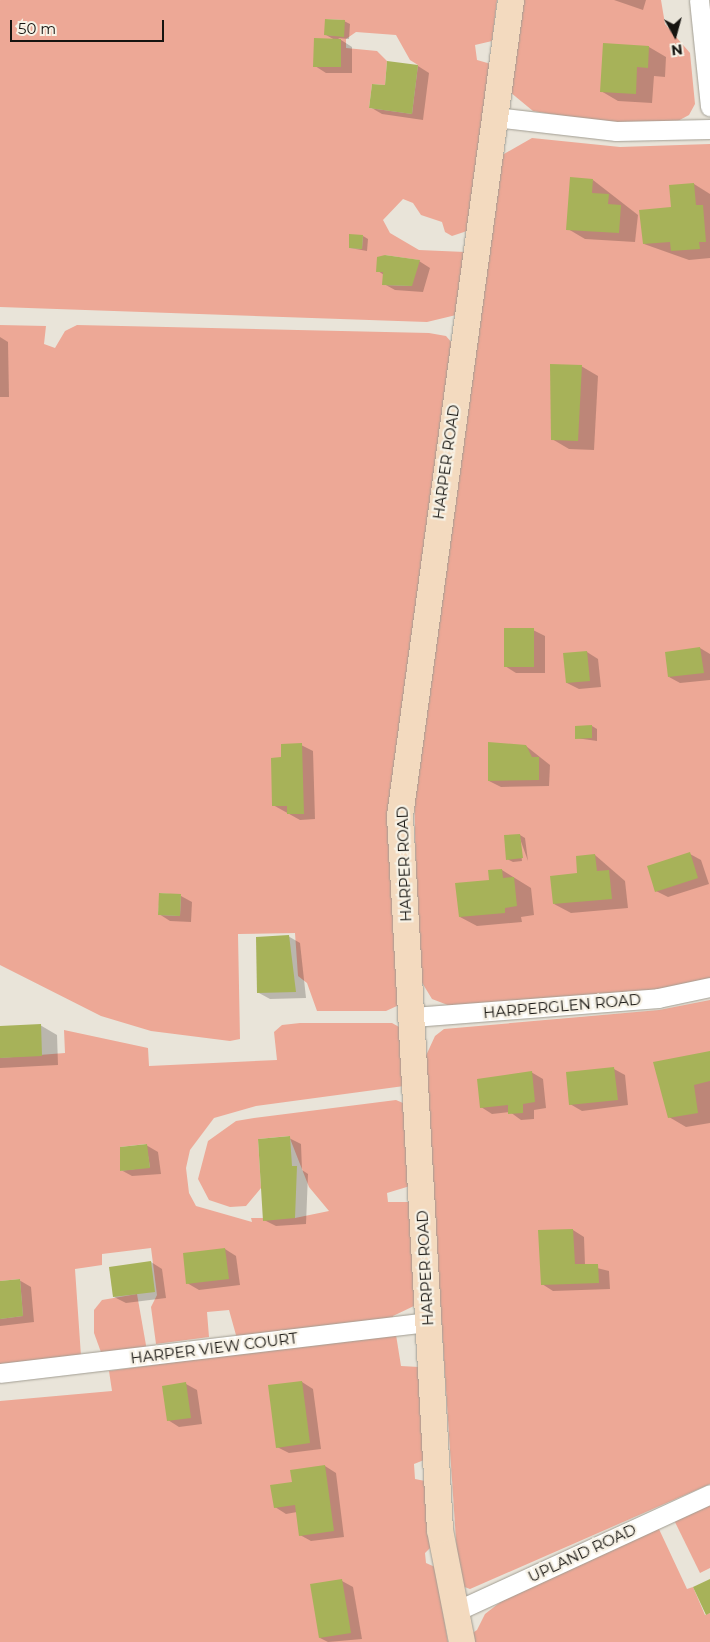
<!DOCTYPE html>
<style>
body{margin:0}
#map{position:relative;width:710px;height:1642px;overflow:hidden;background:#e9e4d9;font-family:Montserrat,sans-serif}
div>[style]{position:absolute}
.green>*{inset:0;background:#eda896}
.shadow>*{inset:0;background:#0003}
.building>*{inset:0;background:#a7b259}
.roads{filter:drop-shadow(0 0 1px #a19d92) drop-shadow(0 0 1px #a19d92)}
.minor>*{height:19px;margin:-9.5px;padding:0 9.5px;transform-origin:9.5px;border-radius:9.5px;background:#fff}
.secondary>*{height:26px;margin:-13px;padding:0 13px;transform-origin:13px;border-radius:13px;background:#f3dabf}
span{translate:-50% -50%;white-space:nowrap;text-align:center;line-height:1.15;-webkit-text-stroke:4.5px #f7f2e6;paint-order:stroke}
.street-label{font-size:15px;color:#161410}
.north{position:absolute;left:650px;top:10px;width:50px;height:50px;-webkit-text-stroke:4px #f7f2e6;paint-order:stroke;rotate:173deg;font-size:14px;font-weight:700;line-height:20px;text-align:center;color:#161410}
.north::after{content:'';display:block;margin:auto;width:18px;height:22px;background:#161410;clip-path:polygon(50% 0,100% 100%,50% 72%,0 100%)}
.scale{position:absolute;left:10px;top:20px;width:154px;height:22px;box-sizing:border-box;border:2px solid #161410;border-top:0;padding-left:6px;font-size:15px;line-height:18px;white-space:nowrap;color:#161410;-webkit-text-stroke:4px #f7f2e6;paint-order:stroke}
</style>
<div id="map">
<div class="green">
<div style="clip-path:polygon(evenodd,0 0,497px 0,492px 41px,475px 45px,477px 60px,491px 64px,467px 231px,452px 236px,445px 232px,442px 222px,421px 215px,413px 203px,403px 199px,383px 220px,390px 233px,419px 250px,465px 252px,456px 315px,427px 322px,0 307px,0 0,325px 19px,344px 20px,344px 36px,325px 35px,325px 19px,0 0,356px 32px,396px 35px,410px 60px,418px 65px,412px 114px,369px 108px,372px 84px,385px 85px,387px 61px,377px 51px,346px 48px,346px 39px,356px 32px,0 0,314px 39px,341px 39px,341px 67px,314px 67px,314px 39px,0 0,349px 235px,363px 235px,362px 249px,349px 248px,349px 235px,0 0,385px 255px,419px 260px,411px 286px,383px 285px,383px 272px,376px 272px,385px 255px)"></div>
<div style="clip-path:polygon(521px 0,661px 0,665px 24px,690px 53px,695px 104px,689px 115px,676px 122px,611px 124px,533px 111px,510px 92px)"></div>
<div style="clip-path:polygon(532px 138px,620px 147px,710px 144px,710px 979px,687px 987px,453px 1007px,432px 999px,418px 976px,414px 785px,497px 158px)"></div>
<div style="clip-path:polygon(evenodd,0 325px,46px 326px,44px 344px,55px 348px,65px 331px,77px 325px,429px 333px,446px 336px,452px 343px,394px 773px,399px 1005px,386px 1011px,317px 1011px,307px 983px,298px 976px,295px 933px,238px 934px,240px 1039px,230px 1041px,151px 1031px,101px 1016px,0 965px,0 325px,160px 893px,181px 895px,180px 916px,158px 915px,160px 893px)"></div>
<div style="clip-path:polygon(710px 1000px,710px 1484px,470px 1589px,459px 1585px,424px 1060px,435px 1036px,444px 1029px,659px 1010px)"></div>
<div style="clip-path:polygon(evenodd,300px 1023px,392px 1023px,401px 1028px,404px 1086px,256px 1106px,214px 1118px,190px 1150px,186px 1168px,189px 1193px,196px 1206px,252px 1222px,251px 1218px,295px 1218px,329px 1211px,309px 1187px,289px 1136px,258px 1139px,261px 1188px,246px 1206px,230px 1207px,209px 1200px,198px 1179px,208px 1141px,236px 1121px,254px 1118px,396px 1100px,403px 1103px,410px 1186px,387px 1193px,388px 1202px,410px 1202px,416px 1305px,393px 1316px,401px 1366px,419px 1367px,424px 1460px,414px 1464px,415px 1479px,425px 1481px,431px 1547px,425px 1553px,426px 1563px,435px 1567px,448px 1642px,0 1642px,0 1401px,112px 1391px,109px 1371px,241px 1353px,229px 1310px,207px 1312px,209px 1337px,156px 1344px,151px 1307px,157px 1295px,151px 1248px,102px 1254px,102px 1265px,75px 1269px,81px 1356px,0 1364px,0 1319px,23px 1316px,20px 1279px,0 1281px,0 1058px,65px 1053px,64px 1030px,148px 1048px,149px 1066px,277px 1060px,274px 1032px,282px 1025px,300px 1023px,146px 1144px,150px 1167px,120px 1171px,120px 1147px,146px 1144px)"></div>
<div style="clip-path:polygon(137px 1294px,147px 1351px,102px 1355px,94px 1333px,94px 1310px,102px 1300px)"></div>
<div style="clip-path:polygon(710px 1504px,710px 1568px,700px 1573px,674px 1520px)"></div>
<div style="clip-path:polygon(658px 1527px,687px 1589px,693px 1587px,705px 1615px,710px 1613px,710px 1642px,473px 1642px,471px 1634px,477px 1630px,485px 1614px,507px 1597px)"></div>
</div>
<div class="shadow">
<div style="clip-path:polygon(614px 0,646px 0,643px 10px)"></div>
<div style="clip-path:polygon(344px 21px,350px 24px,349px 39px,338px 38px,352px 47px,352px 73px,326px 73px,315px 66px,335px 40px,326px 35px)"></div>
<div style="clip-path:polygon(649px 47px,666px 57px,665px 77px,654px 76px,652px 103px,618px 101px,601px 91px)"></div>
<div style="clip-path:polygon(418px 66px,429px 73px,423px 120px,382px 114px,370px 107px,386px 86px)"></div>
<div style="clip-path:polygon(593px 180px,638px 215px,635px 242px,585px 239px,568px 229px)"></div>
<div style="clip-path:polygon(694px 184px,710px 194px,710px 258px,689px 260px,644px 244px)"></div>
<div style="clip-path:polygon(363px 236px,368px 239px,367px 251px,350px 248px)"></div>
<div style="clip-path:polygon(419px 261px,430px 268px,423px 292px,395px 290px,384px 284px,384px 275px,378px 271px)"></div>
<div style="clip-path:polygon(0 337px,8px 342px,9px 397px,0 397px)"></div>
<div style="clip-path:polygon(581px 366px,598px 376px,594px 450px,569px 449px,552px 439px)"></div>
<div style="clip-path:polygon(533px 630px,545px 636px,545px 673px,516px 673px,505px 666px)"></div>
<div style="clip-path:polygon(700px 648px,710px 654px,710px 680px,680px 683px,669px 677px)"></div>
<div style="clip-path:polygon(587px 652px,598px 659px,601px 687px,579px 689px,567px 683px,565px 655px)"></div>
<div style="clip-path:polygon(592px 726px,597px 729px,597px 741px,576px 738px)"></div>
<div style="clip-path:polygon(301px 745px,313px 751px,315px 819px,300px 820px,273px 805px,282px 759px)"></div>
<div style="clip-path:polygon(526px 746px,550px 765px,549px 786px,501px 787px,489px 781px)"></div>
<div style="clip-path:polygon(520px 835px,525px 838px,528px 861px,519px 836px,522px 861px,513px 862px,507px 859px)"></div>
<div style="clip-path:polygon(690px 854px,701px 860px,709px 884px,668px 897px,656px 891px)"></div>
<div style="clip-path:polygon(595px 855px,625px 881px,628px 908px,571px 913px,554px 904px)"></div>
<div style="clip-path:polygon(502px 870px,531px 888px,534px 915px,521px 917px,522px 922px,477px 926px,460px 917px)"></div>
<div style="clip-path:polygon(181px 896px,192px 902px,191px 922px,170px 921px,159px 914px)"></div>
<div style="clip-path:polygon(288px 936px,300px 943px,306px 998px,270px 999px,259px 993px)"></div>
<div style="clip-path:polygon(40px 1025px,57px 1035px,58px 1065px,0 1068px,0 1027px)"></div>
<div style="clip-path:polygon(710px 1052px,710px 1123px,686px 1127px,669px 1117px,654px 1063px)"></div>
<div style="clip-path:polygon(614px 1069px,625px 1075px,628px 1105px,582px 1111px,570px 1104px)"></div>
<div style="clip-path:polygon(531px 1072px,543px 1079px,546px 1108px,534px 1110px,534px 1119px,521px 1120px,510px 1112px,492px 1114px,481px 1107px)"></div>
<div style="clip-path:polygon(289px 1138px,301px 1144px,302px 1170px,308px 1174px,306px 1224px,276px 1226px,264px 1220px)"></div>
<div style="clip-path:polygon(146px 1145px,158px 1152px,161px 1174px,132px 1176px,121px 1170px)"></div>
<div style="clip-path:polygon(573px 1230px,584px 1237px,585px 1265px,609px 1271px,610px 1289px,553px 1291px,542px 1284px)"></div>
<div style="clip-path:polygon(225px 1249px,236px 1256px,240px 1285px,199px 1290px,187px 1283px,184px 1254px)"></div>
<div style="clip-path:polygon(151px 1262px,162px 1269px,166px 1298px,126px 1303px,114px 1297px)"></div>
<div style="clip-path:polygon(19px 1280px,31px 1287px,34px 1322px,0 1326px,0 1282px)"></div>
<div style="clip-path:polygon(302px 1382px,313px 1389px,321px 1449px,289px 1453px,277px 1447px)"></div>
<div style="clip-path:polygon(186px 1384px,197px 1390px,202px 1424px,179px 1427px,168px 1420px)"></div>
<div style="clip-path:polygon(325px 1466px,336px 1473px,344px 1537px,311px 1541px,300px 1535px,297px 1512px,286px 1514px,275px 1507px,293px 1483px)"></div>
<div style="clip-path:polygon(342px 1581px,353px 1587px,362px 1639px,328px 1642px,320px 1638px)"></div>
</div>
<div class="building">
<div style="clip-path:polygon(325px 19px,345px 20px,344px 37px,324px 35px)"></div>
<div style="clip-path:polygon(314px 38px,341px 39px,341px 67px,313px 67px)"></div>
<div style="clip-path:polygon(603px 43px,649px 46px,648px 68px,637px 67px,636px 94px,600px 92px)"></div>
<div style="clip-path:polygon(387px 61px,418px 65px,412px 114px,369px 108px,372px 84px,385px 85px)"></div>
<div style="clip-path:polygon(570px 177px,593px 179px,592px 193px,609px 194px,608px 204px,621px 205px,619px 233px,566px 230px)"></div>
<div style="clip-path:polygon(694px 183px,696px 205px,703px 205px,706px 242px,699px 242px,700px 249px,671px 251px,670px 242px,643px 244px,639px 210px,671px 207px,669px 185px)"></div>
<div style="clip-path:polygon(349px 234px,363px 235px,362px 249px,349px 248px)"></div>
<div style="clip-path:polygon(385px 255px,420px 260px,412px 286px,382px 285px,383px 272px,376px 272px,377px 257px)"></div>
<div style="clip-path:polygon(550px 364px,582px 365px,578px 441px,551px 440px)"></div>
<div style="clip-path:polygon(504px 628px,534px 628px,534px 667px,504px 667px)"></div>
<div style="clip-path:polygon(700px 647px,704px 673px,668px 677px,665px 652px)"></div>
<div style="clip-path:polygon(587px 651px,590px 681px,566px 683px,563px 653px)"></div>
<div style="clip-path:polygon(592px 725px,592px 738px,575px 739px,575px 726px)"></div>
<div style="clip-path:polygon(488px 742px,526px 745px,532px 757px,539px 757px,539px 780px,488px 781px)"></div>
<div style="clip-path:polygon(302px 743px,304px 814px,287px 814px,287px 806px,272px 806px,271px 758px,281px 757px,281px 744px)"></div>
<div style="clip-path:polygon(520px 834px,523px 858px,506px 860px,504px 835px)"></div>
<div style="clip-path:polygon(690px 852px,698px 878px,655px 892px,647px 866px)"></div>
<div style="clip-path:polygon(595px 854px,597px 871px,609px 870px,612px 899px,553px 904px,550px 876px,577px 873px,576px 856px)"></div>
<div style="clip-path:polygon(502px 869px,503px 878px,514px 877px,517px 906px,505px 908px,505px 913px,459px 917px,455px 883px,489px 880px,488px 870px)"></div>
<div style="clip-path:polygon(159px 893px,181px 894px,180px 916px,158px 915px)"></div>
<div style="clip-path:polygon(289px 935px,296px 992px,257px 993px,256px 937px)"></div>
<div style="clip-path:polygon(41px 1024px,42px 1056px,0 1058px,0 1026px)"></div>
<div style="clip-path:polygon(710px 1051px,710px 1081px,694px 1085px,698px 1113px,668px 1118px,653px 1062px)"></div>
<div style="clip-path:polygon(614px 1067px,618px 1100px,569px 1105px,566px 1072px)"></div>
<div style="clip-path:polygon(532px 1071px,535px 1102px,523px 1104px,523px 1113px,508px 1114px,508px 1105px,480px 1108px,477px 1079px)"></div>
<div style="clip-path:polygon(290px 1136px,292px 1166px,297px 1166px,295px 1218px,263px 1221px,258px 1139px)"></div>
<div style="clip-path:polygon(147px 1144px,150px 1168px,120px 1171px,120px 1147px)"></div>
<div style="clip-path:polygon(573px 1229px,575px 1264px,598px 1264px,599px 1283px,541px 1285px,538px 1230px)"></div>
<div style="clip-path:polygon(225px 1248px,229px 1279px,186px 1284px,183px 1253px)"></div>
<div style="clip-path:polygon(151px 1261px,155px 1292px,113px 1297px,109px 1267px)"></div>
<div style="clip-path:polygon(20px 1279px,23px 1316px,0 1319px,0 1281px)"></div>
<div style="clip-path:polygon(302px 1381px,310px 1443px,276px 1448px,268px 1385px)"></div>
<div style="clip-path:polygon(186px 1382px,191px 1418px,167px 1421px,162px 1386px)"></div>
<div style="clip-path:polygon(325px 1465px,334px 1531px,299px 1536px,295px 1505px,274px 1508px,270px 1485px,292px 1482px,290px 1470px)"></div>
<div style="clip-path:polygon(342px 1579px,351px 1633px,319px 1638px,310px 1584px)"></div>
<div style="clip-path:polygon(710px 1579px,710px 1613px,706px 1615px,693px 1587px)"></div>
</div>
<div class="roads">
<div class="minor">
<div style="left:699px;top:0;width:107px;rotate:84.1deg"></div>
<div style="left:495px;top:117px;width:122px;rotate:6.6deg"></div>
<div style="left:616px;top:131px;width:94px;rotate:-1.2deg"></div>
<div style="left:413px;top:1017px;width:246px;rotate:-4.4deg"></div>
<div style="left:658px;top:998px;width:53px;rotate:-11.9deg"></div>
<div style="left:0;top:1373px;width:431px;rotate:-6.8deg"></div>
<div style="left:454px;top:1612px;width:282px;rotate:-24.7deg"></div>
</div>
<div class="secondary">
<div style="left:462px;top:1642px;width:114px;rotate:-101.1deg"></div>
<div style="left:440px;top:1530px;width:715px;rotate:-93.21deg"></div>
<div style="left:400px;top:816px;width:824px;rotate:-82.25deg"></div>
</div>
</div>
<div class="street-label">
<span style="left:446px;top:462px;rotate:-82deg">HARPER ROAD</span>
<span style="left:404px;top:864px;rotate:-92deg">HARPER ROAD</span>
<span style="left:562px;top:1006px;rotate:-5deg">HARPERGLEN ROAD</span>
<span style="left:425px;top:1268px;rotate:-93deg">HARPER ROAD</span>
<span style="left:214px;top:1348px;rotate:-7deg">HARPER VIEW COURT</span>
<span style="left:582px;top:1553px;rotate:-25deg">UPLAND ROAD</span>
</div>
<div class="north">N</div>
<div class="scale">50 m</div>
</div>
